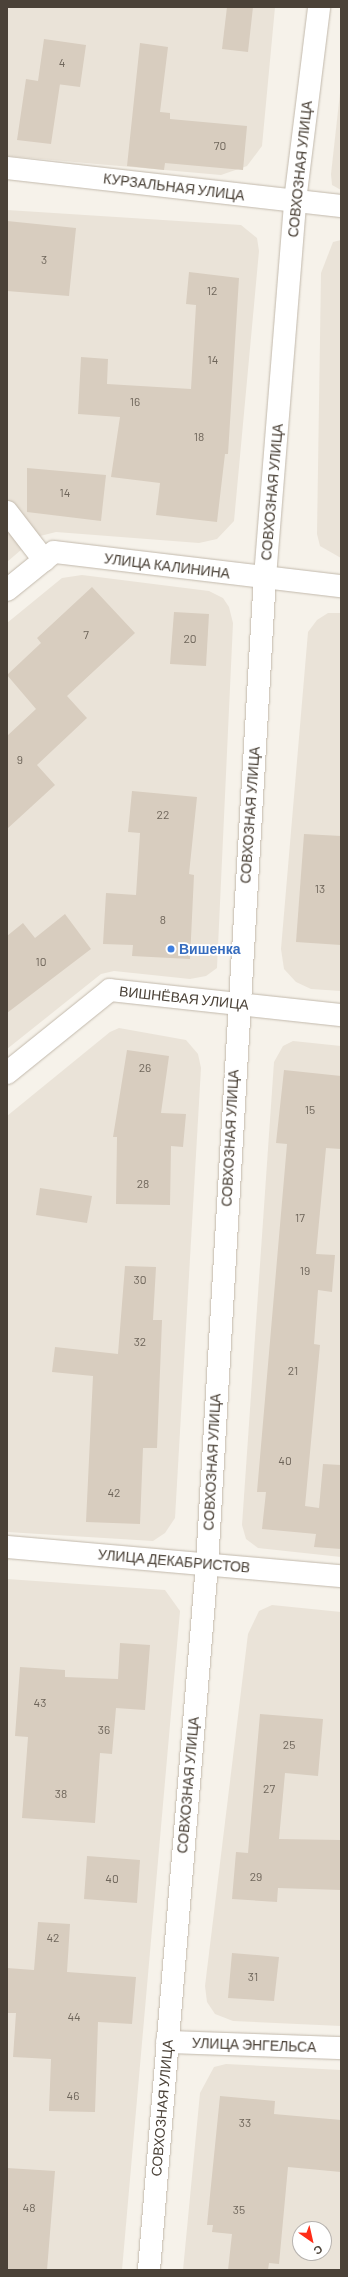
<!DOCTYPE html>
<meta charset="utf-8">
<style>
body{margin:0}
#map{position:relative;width:348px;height:2277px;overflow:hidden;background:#f6f2ea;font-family:Barlow,sans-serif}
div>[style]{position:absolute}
.residential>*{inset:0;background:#eae3d8}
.building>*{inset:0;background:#d8cdbf}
.roads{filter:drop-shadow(0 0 1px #c2b9ac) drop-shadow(0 0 1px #c2b9ac)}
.minor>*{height:22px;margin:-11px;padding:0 11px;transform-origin:11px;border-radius:11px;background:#fff}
.dots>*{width:11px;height:11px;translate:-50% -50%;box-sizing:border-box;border:2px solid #fff;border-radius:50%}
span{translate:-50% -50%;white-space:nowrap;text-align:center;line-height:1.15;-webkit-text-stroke:3.5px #fff;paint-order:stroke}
.number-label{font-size:12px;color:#6e655a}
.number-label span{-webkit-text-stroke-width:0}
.street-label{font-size:14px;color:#4b4238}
.shop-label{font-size:14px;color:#366cbe;font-weight:700}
.left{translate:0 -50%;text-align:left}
.frame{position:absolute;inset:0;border:8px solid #4b4238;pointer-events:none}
.north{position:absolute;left:292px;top:2221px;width:40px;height:40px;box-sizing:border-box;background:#fff;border:1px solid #b7b3af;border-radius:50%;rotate:146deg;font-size:11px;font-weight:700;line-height:16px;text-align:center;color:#4b4238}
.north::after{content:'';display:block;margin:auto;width:14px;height:18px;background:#ff2d18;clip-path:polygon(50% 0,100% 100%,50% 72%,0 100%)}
</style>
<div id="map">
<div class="residential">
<div style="clip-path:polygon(7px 7px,275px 7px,262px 146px,247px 166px,221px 175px,7px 156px)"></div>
<div style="clip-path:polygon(341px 84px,341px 190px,332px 185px,331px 174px)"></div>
<div style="clip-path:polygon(7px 210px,241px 225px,257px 238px,259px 251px,234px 521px,217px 539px,199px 543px,56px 532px,36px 537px,7px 562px)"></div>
<div style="clip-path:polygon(341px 240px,341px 558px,320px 546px,317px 534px,321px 273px,333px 242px)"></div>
<div style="clip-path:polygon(82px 575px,209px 591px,223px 598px,229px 607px,233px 623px,217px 968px,206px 976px,190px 979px,114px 971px,101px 974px,7px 1049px,7px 623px,62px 578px)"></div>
<div style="clip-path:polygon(328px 613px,341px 613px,341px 991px,311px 989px,296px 982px,284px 969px,281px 949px,308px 632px,317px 620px)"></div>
<div style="clip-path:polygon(119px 1028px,186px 1040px,198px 1054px,201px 1068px,175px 1518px,165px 1533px,153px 1541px,7px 1532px,7px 1116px,110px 1032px)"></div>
<div style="clip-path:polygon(293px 1041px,341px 1046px,341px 1557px,258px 1548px,246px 1539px,242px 1525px,274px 1062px,283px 1046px)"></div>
<div style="clip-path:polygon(7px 1579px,165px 1590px,180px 1611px,122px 2270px,7px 2270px)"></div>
<div style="clip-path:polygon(272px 1605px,341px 1612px,341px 2026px,233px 2021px,215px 2014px,207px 2002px,205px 1986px,248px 1634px,259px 1611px)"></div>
<div style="clip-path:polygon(evenodd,226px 2064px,341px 2070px,341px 2270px,183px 2270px,200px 2093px,214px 2067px,226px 2064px,300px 2229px,324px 2229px,324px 2253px,300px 2253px,300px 2229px)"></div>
</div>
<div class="building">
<div style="clip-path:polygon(227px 7px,253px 7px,248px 52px,222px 49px)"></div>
<div style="clip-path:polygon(44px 39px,86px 45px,80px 87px,41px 82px,60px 84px,51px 144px,17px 140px,26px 79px,38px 81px)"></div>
<div style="clip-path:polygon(140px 43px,168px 47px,160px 112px,170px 113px,170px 119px,247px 126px,243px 170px,165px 163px,164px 170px,127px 166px)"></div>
<div style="clip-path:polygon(7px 221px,76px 228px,69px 296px,7px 291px)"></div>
<div style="clip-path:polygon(189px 272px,239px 278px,228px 454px,225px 454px,217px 522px,156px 515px,160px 483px,111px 477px,120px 417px,78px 414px,81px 357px,108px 359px,107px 384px,191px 389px,196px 305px,186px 304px)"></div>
<div style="clip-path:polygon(27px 468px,106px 475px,101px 521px,27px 512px)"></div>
<div style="clip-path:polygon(92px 587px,135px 633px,67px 696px,87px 718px,37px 765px,55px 785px,7px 829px,7px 736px,36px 709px,7px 675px,41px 643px,37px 638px)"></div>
<div style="clip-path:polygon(174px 612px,209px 614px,206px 666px,170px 664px)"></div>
<div style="clip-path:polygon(132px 791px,197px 797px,189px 874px,194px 875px,190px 959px,132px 956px,133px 945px,103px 944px,106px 893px,136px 895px,140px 833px,128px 832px)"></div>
<div style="clip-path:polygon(304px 834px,341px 836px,341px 945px,296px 942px)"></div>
<div style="clip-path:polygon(65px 914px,91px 949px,7px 1013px,7px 936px,23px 923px,35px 938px)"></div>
<div style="clip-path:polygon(127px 1050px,169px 1056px,161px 1113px,186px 1114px,183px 1147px,171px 1146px,170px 1205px,116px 1204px,117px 1137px,113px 1137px)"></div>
<div style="clip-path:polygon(284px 1070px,341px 1076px,341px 1149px,326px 1148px,316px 1254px,335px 1255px,332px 1292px,318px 1290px,314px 1344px,320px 1345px,305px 1506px,319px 1508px,323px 1464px,341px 1465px,341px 1549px,314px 1547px,316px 1534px,262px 1529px,266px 1492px,257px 1492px,287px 1144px,276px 1143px)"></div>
<div style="clip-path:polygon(40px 1188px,92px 1196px,87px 1223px,36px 1215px)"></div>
<div style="clip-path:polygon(125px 1266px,156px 1267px,153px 1320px,162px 1320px,157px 1448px,143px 1448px,140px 1524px,86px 1522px,93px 1376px,52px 1372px,55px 1347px,118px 1354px)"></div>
<div style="clip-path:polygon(120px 1643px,150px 1645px,145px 1710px,116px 1708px,112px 1754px,100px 1753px,95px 1823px,22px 1818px,28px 1737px,15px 1736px,20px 1667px,65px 1670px,65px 1677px,118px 1679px)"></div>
<div style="clip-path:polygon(260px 1714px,323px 1719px,318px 1776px,285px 1773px,279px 1839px,341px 1840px,341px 1890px,278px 1888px,277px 1902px,232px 1899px,236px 1852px,248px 1853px)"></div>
<div style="clip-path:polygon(87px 1856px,140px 1860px,137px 1903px,84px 1899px)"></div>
<div style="clip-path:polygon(38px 1922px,70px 1924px,67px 1972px,136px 1977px,132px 2024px,98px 2022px,95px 2112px,49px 2111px,51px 2059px,13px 2057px,16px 2013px,7px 2013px,7px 1968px,34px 1970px)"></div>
<div style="clip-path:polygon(232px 1953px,279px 1957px,274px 2001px,228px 1998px)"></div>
<div style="clip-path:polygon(220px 2096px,275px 2101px,274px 2114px,341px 2120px,341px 2172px,288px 2167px,279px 2264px,269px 2263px,268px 2270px,228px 2270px,232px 2234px,212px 2232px,213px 2225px,207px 2225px)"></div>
<div style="clip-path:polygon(7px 2168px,55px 2171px,47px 2270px,7px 2270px)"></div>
</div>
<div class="roads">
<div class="minor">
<div style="left:7px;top:168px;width:336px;rotate:6.5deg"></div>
<div style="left:7px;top:512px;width:61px;rotate:52.4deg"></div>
<div style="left:7px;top:590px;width:60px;rotate:-39deg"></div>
<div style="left:54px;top:552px;width:289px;rotate:6.8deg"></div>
<div style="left:7px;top:1073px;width:132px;rotate:-38.9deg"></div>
<div style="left:110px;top:990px;width:232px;rotate:6.2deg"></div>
<div style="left:7px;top:1547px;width:335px;rotate:5deg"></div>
<div style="left:167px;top:2042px;width:174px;rotate:2deg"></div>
<div style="left:149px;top:2270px;width:708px;rotate:-85.3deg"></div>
<div style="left:207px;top:1564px;width:989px;rotate:-86.64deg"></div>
<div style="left:265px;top:577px;width:377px;rotate:-85.4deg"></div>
<div style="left:295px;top:201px;width:195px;rotate:-82.9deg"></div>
</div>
</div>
<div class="dots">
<div style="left:171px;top:949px;background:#3f7fe0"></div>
</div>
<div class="number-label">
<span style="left:62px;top:63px">4</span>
<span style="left:220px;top:146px">70</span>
<span style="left:44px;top:260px">3</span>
<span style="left:212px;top:291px">12</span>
<span style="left:213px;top:360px">14</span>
<span style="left:135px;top:402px">16</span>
<span style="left:199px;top:437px">18</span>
<span style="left:65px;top:493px">14</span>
<span style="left:86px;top:635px">7</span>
<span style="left:190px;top:639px">20</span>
<span style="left:20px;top:760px">9</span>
<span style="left:163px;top:815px">22</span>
<span style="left:320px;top:889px">13</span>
<span style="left:163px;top:920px">8</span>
<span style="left:41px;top:962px">10</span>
<span style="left:145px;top:1068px">26</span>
<span style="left:310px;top:1110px">15</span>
<span style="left:143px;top:1184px">28</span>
<span style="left:300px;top:1218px">17</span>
<span style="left:305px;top:1271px">19</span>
<span style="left:140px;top:1280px">30</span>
<span style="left:140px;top:1342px">32</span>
<span style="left:293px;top:1371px">21</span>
<span style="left:285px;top:1461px">40</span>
<span style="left:114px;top:1493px">42</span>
<span style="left:40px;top:1703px">43</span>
<span style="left:104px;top:1730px">36</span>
<span style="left:289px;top:1745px">25</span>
<span style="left:269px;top:1789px">27</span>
<span style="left:61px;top:1794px">38</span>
<span style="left:256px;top:1877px">29</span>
<span style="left:112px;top:1879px">40</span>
<span style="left:53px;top:1938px">42</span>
<span style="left:253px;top:1977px">31</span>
<span style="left:74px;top:2017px">44</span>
<span style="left:73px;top:2096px">46</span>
<span style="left:245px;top:2123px">33</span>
<span style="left:29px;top:2208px">48</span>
<span style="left:239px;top:2210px">35</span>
</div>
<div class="street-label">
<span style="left:300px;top:169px;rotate:-84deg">СОВХОЗНАЯ УЛИЦА</span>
<span style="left:174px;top:187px;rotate:7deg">КУРЗАЛЬНАЯ УЛИЦА</span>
<span style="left:272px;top:492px;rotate:-85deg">СОВХОЗНАЯ УЛИЦА</span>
<span style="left:167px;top:566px;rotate:7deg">УЛИЦА КАЛИНИНА</span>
<span style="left:250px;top:815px;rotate:-86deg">СОВХОЗНАЯ УЛИЦА</span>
<span style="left:184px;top:998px;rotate:6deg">ВИШНЁВАЯ УЛИЦА</span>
<span style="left:230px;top:1138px;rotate:-87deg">СОВХОЗНАЯ УЛИЦА</span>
<span style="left:212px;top:1462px;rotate:-87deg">СОВХОЗНАЯ УЛИЦА</span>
<span style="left:174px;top:1561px;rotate:5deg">УЛИЦА ДЕКАБРИСТОВ</span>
<span style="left:188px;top:1785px;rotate:-85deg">СОВХОЗНАЯ УЛИЦА</span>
<span style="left:254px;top:2045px;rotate:2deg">УЛИЦА ЭНГЕЛЬСА</span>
<span style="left:162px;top:2108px;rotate:-85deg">СОВХОЗНАЯ УЛИЦА</span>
</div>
<div class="shop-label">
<span class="left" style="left:179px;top:949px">Вишенка</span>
</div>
<div class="frame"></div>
<div class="north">С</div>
</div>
